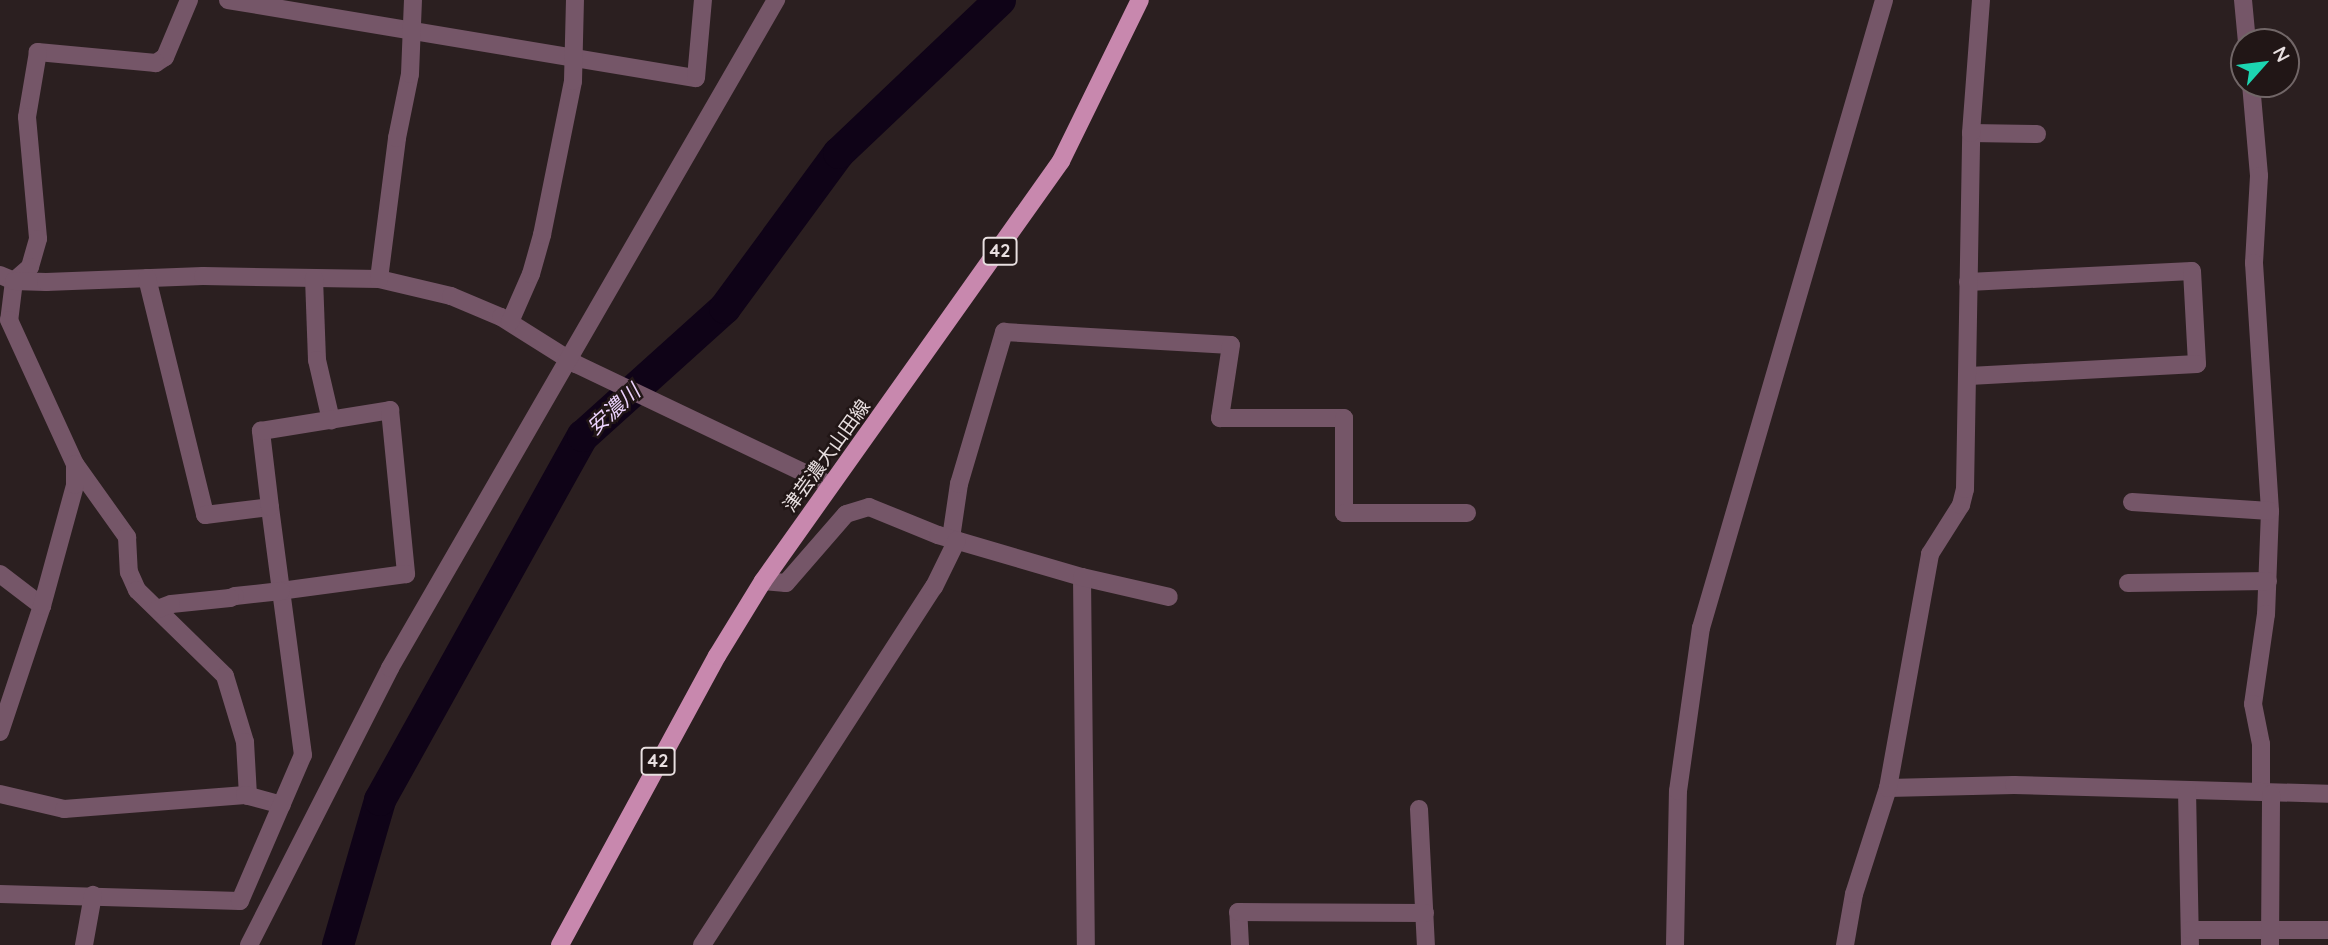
<!DOCTYPE html>
<meta charset="utf-8">
<style>
body{margin:0}
#map{position:relative;width:2328px;height:945px;overflow:hidden;background:#2b1f20;font-family:Quicksand,"Noto Sans JP",sans-serif}
div>[style]{position:absolute}
.river>*{height:32px;margin:-16px;padding:0 16px;transform-origin:16px;border-radius:16px;background:#0f0317}
.minor>*{height:18px;margin:-9px;padding:0 9px;transform-origin:9px;border-radius:9px;background:#755668}
.tertiary>*{height:18px;margin:-9px;padding:0 9px;transform-origin:9px;border-radius:9px;background:#755668}
.primary>*{height:18px;margin:-9px;padding:0 9px;transform-origin:9px;border-radius:9px;background:#c888ae}
span{translate:-50% -50%;white-space:nowrap;text-align:center;line-height:1.15;-webkit-text-stroke:5px #211616;paint-order:stroke}
.shield-label span{padding:2px 5px;background:#211616;border:2px solid;border-radius:5px;-webkit-text-stroke-width:0}
.shield-label{font-size:18px;color:#e8dfe0;font-weight:700}
.street-label{font-size:19px;color:#e8dfe0}
.water-label{font-size:21px;color:#ebd2fc;font-style:italic}
.north{position:absolute;left:2230px;top:28px;width:70px;height:70px;box-sizing:border-box;background:#211616;border:2px solid #716667;border-radius:50%;rotate:62deg;font-size:19px;font-weight:700;line-height:28px;text-align:center;color:#e8dfe0}
.north::after{content:'';display:block;margin:auto;width:24px;height:32px;background:#1cd5b1;clip-path:polygon(50% 0,100% 100%,50% 72%,0 100%)}
</style>
<div id="map">
<div class="river">
<div style="left:338px;top:945px;width:151px;rotate:-73.8deg"></div>
<div style="left:380px;top:800px;width:417px;rotate:-60.9deg"></div>
<div style="left:583px;top:436px;width:191px;rotate:-42deg"></div>
<div style="left:725px;top:308px;width:192px;rotate:-53.7deg"></div>
<div style="left:839px;top:153px;width:222px;rotate:-43.5deg"></div>
</div>
<div class="minor">
<div style="left:189px;top:0;width:62px;rotate:112.8deg"></div>
<div style="left:165px;top:57px;width:11px;rotate:146deg"></div>
<div style="left:156px;top:63px;width:119px;rotate:-174.7deg"></div>
<div style="left:38px;top:52px;width:66px;rotate:99.6deg"></div>
<div style="left:27px;top:117px;width:122px;rotate:84.8deg"></div>
<div style="left:38px;top:239px;width:29px;rotate:106deg"></div>
<div style="left:30px;top:267px;width:21px;rotate:139deg"></div>
<div style="left:14px;top:281px;width:39px;rotate:97deg"></div>
<div style="left:9px;top:320px;width:158px;rotate:65.4deg"></div>
<div style="left:75px;top:464px;width:90px;rotate:54.5deg"></div>
<div style="left:127px;top:537px;width:35px;rotate:87deg"></div>
<div style="left:129px;top:572px;width:20px;rotate:66deg"></div>
<div style="left:137px;top:590px;width:123px;rotate:44.3deg"></div>
<div style="left:225px;top:676px;width:69px;rotate:73.1deg"></div>
<div style="left:245px;top:742px;width:54px;rotate:86.8deg"></div>
<div style="left:228px;top:0;width:474px;rotate:9.5deg"></div>
<div style="left:696px;top:78px;width:78px;rotate:-84.9deg"></div>
<div style="left:2243px;top:0;width:42px;rotate:84.6deg"></div>
<div style="left:2251px;top:84px;width:92px;rotate:85deg"></div>
<div style="left:2259px;top:176px;width:87px;rotate:93.3deg"></div>
<div style="left:2254px;top:263px;width:249px;rotate:86.3deg"></div>
<div style="left:2270px;top:511px;width:103px;rotate:92.2deg"></div>
<div style="left:2266px;top:614px;width:91px;rotate:98.2deg"></div>
<div style="left:2253px;top:704px;width:41px;rotate:78.7deg"></div>
<div style="left:2261px;top:744px;width:47px;rotate:90deg"></div>
<div style="left:1971px;top:133px;width:66px;rotate:0.9deg"></div>
<div style="left:0;top:275px;width:15px;rotate:23deg"></div>
<div style="left:14px;top:281px;width:32px;rotate:2deg"></div>
<div style="left:46px;top:282px;width:157px;rotate:-2.2deg"></div>
<div style="left:203px;top:276px;width:176px;rotate:1deg"></div>
<div style="left:379px;top:279px;width:74px;rotate:13.3deg"></div>
<div style="left:451px;top:296px;width:54px;rotate:22.8deg"></div>
<div style="left:501px;top:317px;width:89px;rotate:32.1deg"></div>
<div style="left:576px;top:364px;width:281px;rotate:25.5deg"></div>
<div style="left:147px;top:278px;width:244px;rotate:76.2deg"></div>
<div style="left:205px;top:515px;width:65px;rotate:-7deg"></div>
<div style="left:314px;top:278px;width:82px;rotate:87.9deg"></div>
<div style="left:317px;top:360px;width:62px;rotate:76.9deg"></div>
<div style="left:379px;top:279px;width:142px;rotate:-82.7deg"></div>
<div style="left:397px;top:138px;width:65px;rotate:-78.5deg"></div>
<div style="left:410px;top:74px;width:74px;rotate:-87.7deg"></div>
<div style="left:1968px;top:282px;width:224px;rotate:-2.8deg"></div>
<div style="left:2192px;top:271px;width:93px;rotate:86.9deg"></div>
<div style="left:2197px;top:364px;width:228px;rotate:177deg"></div>
<div style="left:510px;top:322px;width:52px;rotate:-66.4deg"></div>
<div style="left:531px;top:274px;width:41px;rotate:-74.2deg"></div>
<div style="left:542px;top:235px;width:157px;rotate:-78.6deg"></div>
<div style="left:573px;top:81px;width:81px;rotate:-88.6deg"></div>
<div style="left:2132px;top:502px;width:138px;rotate:3.7deg"></div>
<div style="left:951px;top:538px;width:55px;rotate:-81.6deg"></div>
<div style="left:959px;top:484px;width:159px;rotate:-73.5deg"></div>
<div style="left:1004px;top:332px;width:227px;rotate:3.3deg"></div>
<div style="left:1231px;top:345px;width:74px;rotate:98.6deg"></div>
<div style="left:1220px;top:418px;width:124px"></div>
<div style="left:1344px;top:418px;width:95px;rotate:90deg"></div>
<div style="left:1344px;top:513px;width:123px"></div>
<div style="left:0;top:574px;width:53px;rotate:37.3deg"></div>
<div style="left:1082px;top:577px;width:368px;rotate:89.4deg"></div>
<div style="left:763px;top:581px;width:23px;rotate:5deg"></div>
<div style="left:786px;top:583px;width:91px;rotate:-49deg"></div>
<div style="left:846px;top:514px;width:24px;rotate:-17deg"></div>
<div style="left:869px;top:507px;width:74px;rotate:22.1deg"></div>
<div style="left:938px;top:535px;width:150px;rotate:16.3deg"></div>
<div style="left:1082px;top:577px;width:89px;rotate:12.9deg"></div>
<div style="left:2128px;top:583px;width:140px;rotate:-0.8deg"></div>
<div style="left:0;top:732px;width:133px;rotate:-71.6deg"></div>
<div style="left:42px;top:606px;width:125px;rotate:-74.7deg"></div>
<div style="left:75px;top:485px;width:21px;rotate:-90deg"></div>
<div style="left:1888px;top:788px;width:126px;rotate:-1.4deg"></div>
<div style="left:2014px;top:785px;width:314px;rotate:1.6deg"></div>
<div style="left:2187px;top:790px;width:155px;rotate:88.9deg"></div>
<div style="left:0;top:794px;width:66px;rotate:13.2deg"></div>
<div style="left:64px;top:809px;width:182px;rotate:-4.4deg"></div>
<div style="left:245px;top:795px;width:38px;rotate:15deg"></div>
<div style="left:1419px;top:809px;width:136px;rotate:87.1deg"></div>
<div style="left:0;top:894px;width:240px;rotate:1.7deg"></div>
<div style="left:240px;top:901px;width:159px;rotate:-66.7deg"></div>
<div style="left:303px;top:755px;width:165px;rotate:-97.6deg"></div>
<div style="left:281px;top:591px;width:85px;rotate:-97.5deg"></div>
<div style="left:270px;top:507px;width:77px;rotate:-96.8deg"></div>
<div style="left:261px;top:431px;width:131px;rotate:-9.2deg"></div>
<div style="left:390px;top:410px;width:165px;rotate:84.4deg"></div>
<div style="left:406px;top:574px;width:126px;rotate:172.3deg"></div>
<div style="left:281px;top:591px;width:46px;rotate:173.8deg"></div>
<div style="left:235px;top:596px;width:5px;rotate:158deg"></div>
<div style="left:230px;top:598px;width:59px;rotate:174.2deg"></div>
<div style="left:171px;top:604px;width:14px;rotate:159deg"></div>
<div style="left:2190px;top:930px;width:138px"></div>
<div style="left:84px;top:945px;width:51px;rotate:-79.8deg"></div>
<div style="left:249px;top:945px;width:311px;rotate:-63deg"></div>
<div style="left:390px;top:668px;width:772px;rotate:-59.98deg"></div>
<div style="left:702px;top:945px;width:427px;rotate:-57.1deg"></div>
<div style="left:934px;top:587px;width:52px;rotate:-63.9deg"></div>
<div style="left:1240px;top:945px;width:33px;rotate:-93deg"></div>
<div style="left:1238px;top:912px;width:187px;rotate:0.3deg"></div>
<div style="left:1845px;top:945px;width:52px;rotate:-80deg"></div>
<div style="left:1854px;top:894px;width:111px;rotate:-72.2deg"></div>
<div style="left:1888px;top:788px;width:238px;rotate:-79.8deg"></div>
<div style="left:1930px;top:554px;width:58px;rotate:-57.7deg"></div>
<div style="left:1961px;top:505px;width:16px;rotate:-76deg"></div>
<div style="left:1965px;top:489px;width:356px;rotate:-89deg"></div>
<div style="left:1971px;top:133px;width:133px;rotate:-85.7deg"></div>
<div style="left:2270px;top:945px;width:151px;rotate:-89.6deg"></div>
</div>
<div class="tertiary">
<div style="left:1675px;top:945px;width:154px;rotate:-88.9deg"></div>
<div style="left:1678px;top:791px;width:165px;rotate:-82deg"></div>
<div style="left:1701px;top:628px;width:654px;rotate:-73.75deg"></div>
</div>
<div class="primary">
<div style="left:560px;top:945px;width:329px;rotate:-61.5deg"></div>
<div style="left:717px;top:656px;width:88px;rotate:-58.5deg"></div>
<div style="left:763px;top:581px;width:515px;rotate:-54.64deg"></div>
<div style="left:1061px;top:161px;width:179px;rotate:-63.9deg"></div>
</div>
<div class="shield-label">
<span style="left:1000px;top:251px">42</span>
<span style="left:658px;top:761px">42</span>
</div>
<div class="street-label">
<span style="left:827px;top:456px;rotate:-54deg">津芸濃大山田線</span>
</div>
<div class="water-label">
<span style="left:613px;top:409px;rotate:-42deg">安濃川</span>
</div>
<div class="north">N</div>
</div>
